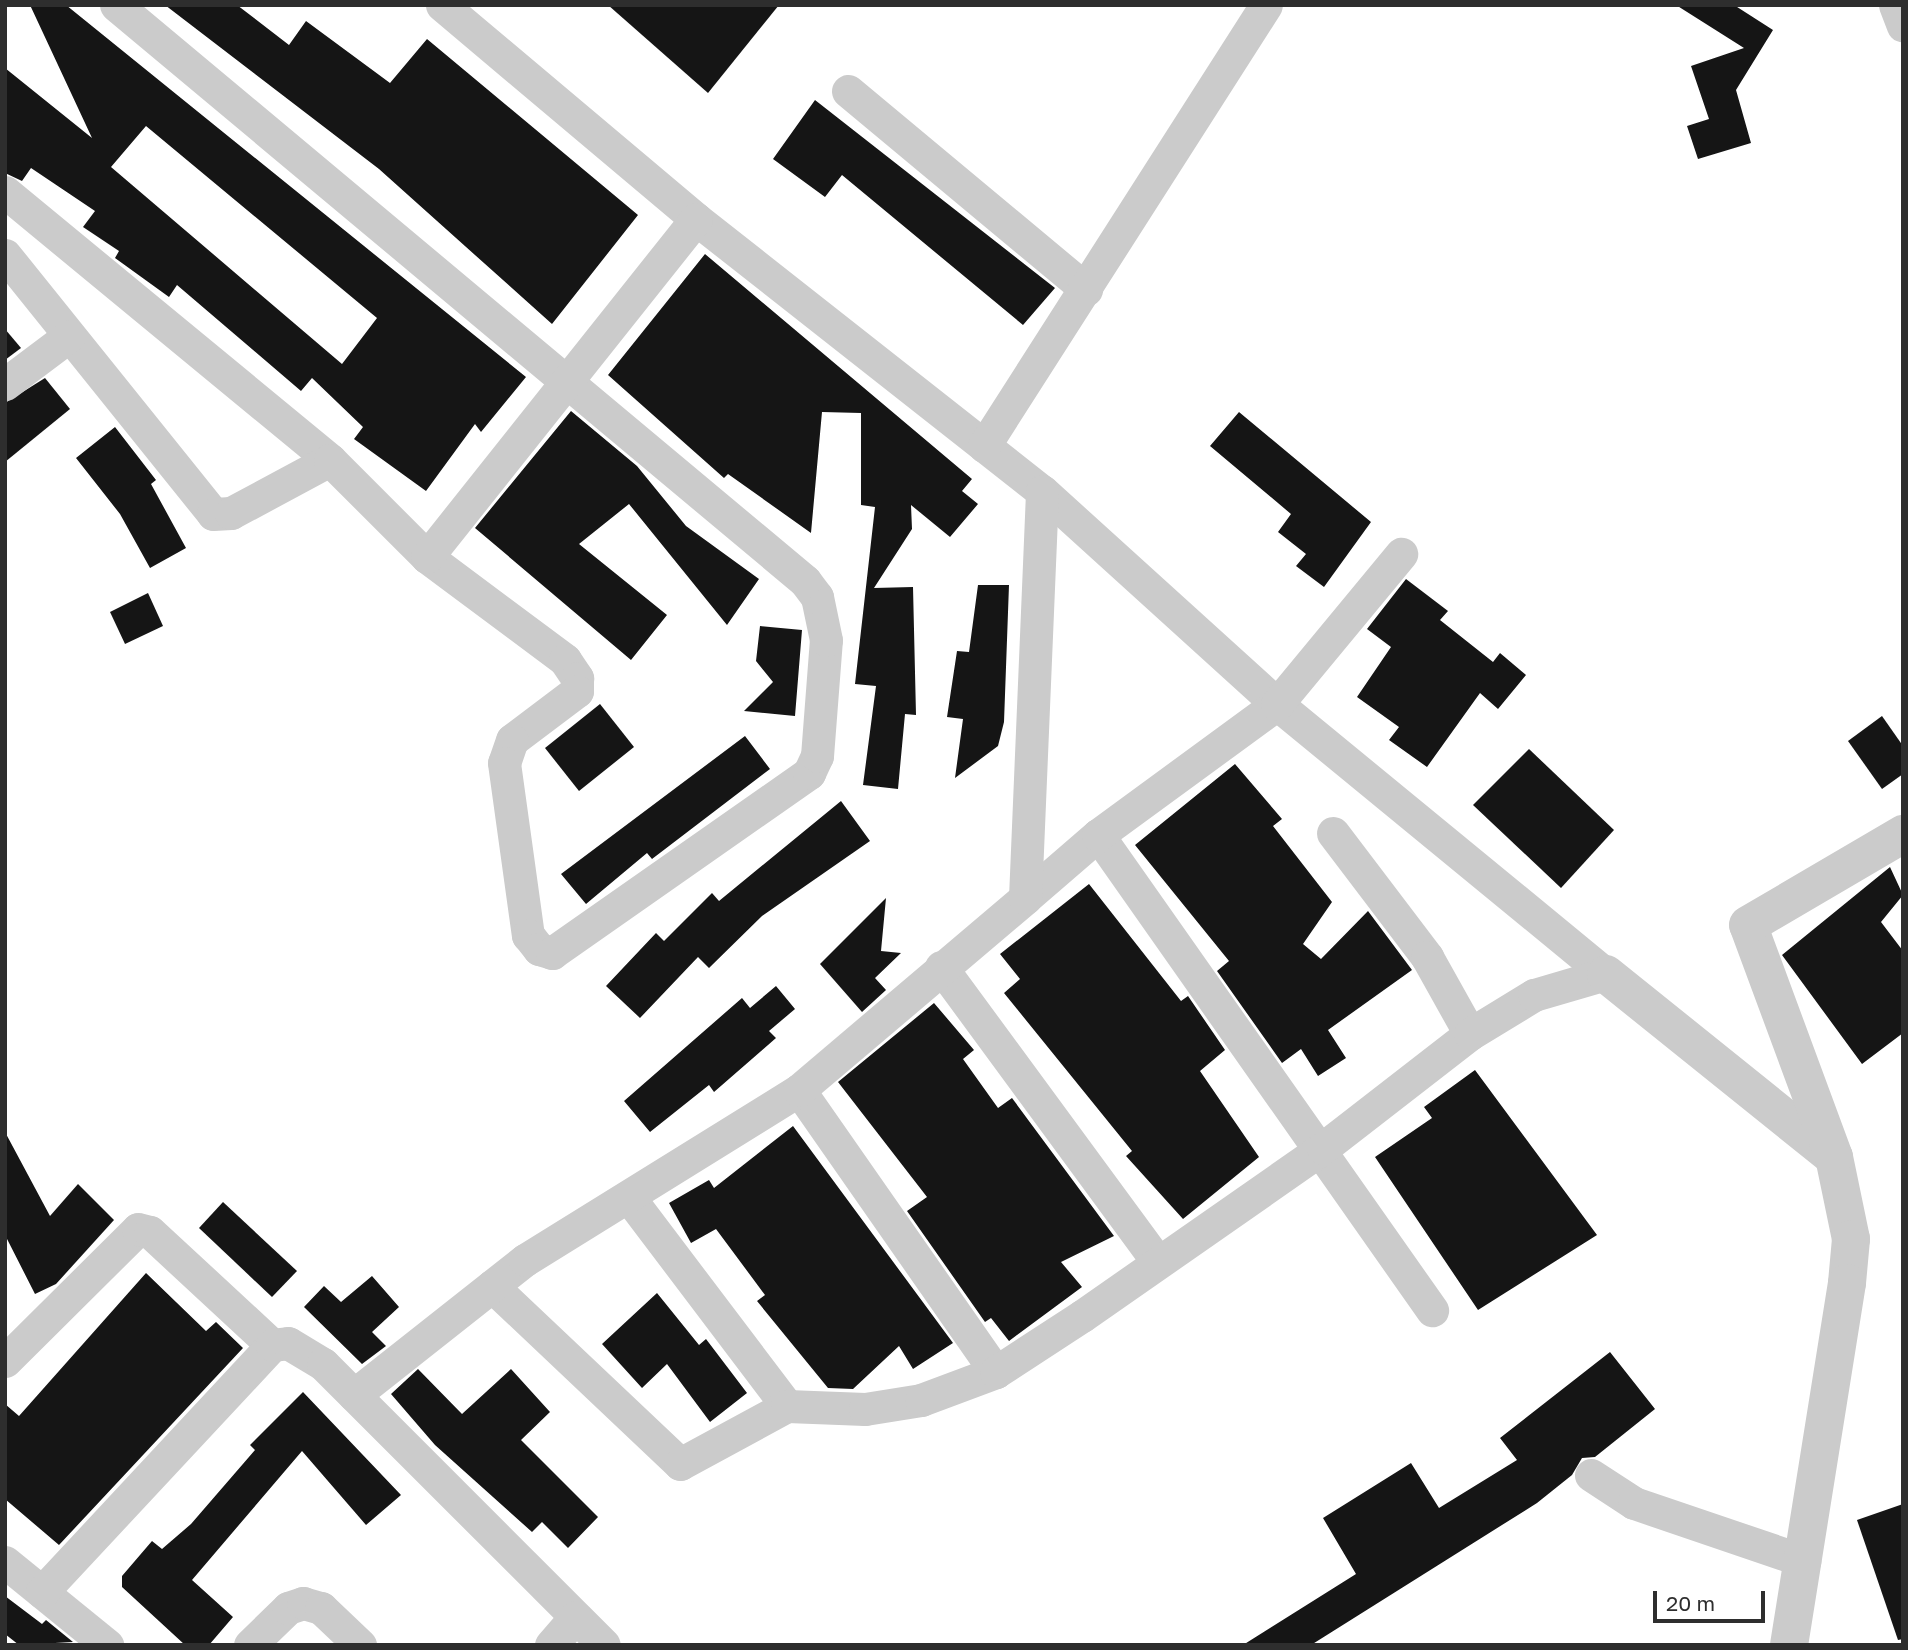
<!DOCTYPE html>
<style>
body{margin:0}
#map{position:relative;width:1908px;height:1650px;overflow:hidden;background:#fff;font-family:"Golos Text",sans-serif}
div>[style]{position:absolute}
.building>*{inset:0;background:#151515}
.minor>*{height:33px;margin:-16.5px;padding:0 16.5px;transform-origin:16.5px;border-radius:16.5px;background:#cbcbcb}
.tertiary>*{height:38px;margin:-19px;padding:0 19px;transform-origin:19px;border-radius:19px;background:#cbcbcb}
span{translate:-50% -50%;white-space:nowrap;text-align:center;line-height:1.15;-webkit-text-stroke:7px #fff;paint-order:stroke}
.frame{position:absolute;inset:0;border:7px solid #2e2e2e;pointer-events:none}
.scale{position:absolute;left:1653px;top:1591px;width:112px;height:32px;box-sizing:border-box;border:4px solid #2e2e2e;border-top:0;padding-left:9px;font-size:21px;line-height:24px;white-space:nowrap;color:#2e2e2e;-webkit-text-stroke:5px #fff;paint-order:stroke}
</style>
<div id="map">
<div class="building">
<div style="clip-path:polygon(evenodd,30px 5px,66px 5px,526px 377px,481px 432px,475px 424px,426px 491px,354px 439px,363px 427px,312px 378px,301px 391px,177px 285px,169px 297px,115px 258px,119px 251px,83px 227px,95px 211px,31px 168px,22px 181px,5px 173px,5px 68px,92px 138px,30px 5px,146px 126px,377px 318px,342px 364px,111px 167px,146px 126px)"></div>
<div style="clip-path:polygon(165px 5px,237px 5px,289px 45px,306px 21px,390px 83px,427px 39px,638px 215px,552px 324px,379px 169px)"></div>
<div style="clip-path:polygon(608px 5px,779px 5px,708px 93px)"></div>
<div style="clip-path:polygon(1676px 5px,1734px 5px,1773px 30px,1736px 90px,1751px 143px,1698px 159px,1687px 126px,1709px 119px,1691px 66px,1744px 48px)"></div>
<div style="clip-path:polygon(815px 100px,1055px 288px,1023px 325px,842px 175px,825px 197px,773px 159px)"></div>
<div style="clip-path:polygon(705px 254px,972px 479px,962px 491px,978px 504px,950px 537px,911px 505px,912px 529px,874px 588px,913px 587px,916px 715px,905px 714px,898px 789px,863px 785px,876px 686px,855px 684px,875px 507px,861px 505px,861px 413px,822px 412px,811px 533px,728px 474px,724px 478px,608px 375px)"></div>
<div style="clip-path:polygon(5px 329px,21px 348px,5px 360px)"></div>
<div style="clip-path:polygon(45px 378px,70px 409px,5px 462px,5px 403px)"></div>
<div style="clip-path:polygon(571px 411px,637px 466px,686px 526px,759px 579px,727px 625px,629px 504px,579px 544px,667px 615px,631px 660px,475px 528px)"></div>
<div style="clip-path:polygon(1239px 412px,1371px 522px,1324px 587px,1296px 566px,1306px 554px,1278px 532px,1291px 514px,1210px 446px)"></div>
<div style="clip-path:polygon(115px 427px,156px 480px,151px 484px,186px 548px,150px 568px,120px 514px,76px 458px)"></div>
<div style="clip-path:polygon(1406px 579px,1448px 611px,1440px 620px,1493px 662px,1500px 653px,1526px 675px,1498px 709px,1480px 693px,1427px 767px,1389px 740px,1399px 727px,1357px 697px,1391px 647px,1367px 629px)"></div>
<div style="clip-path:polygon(978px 585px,1009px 585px,1004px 722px,998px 746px,955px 778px,963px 719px,947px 717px,957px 651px,969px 652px)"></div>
<div style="clip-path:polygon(148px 593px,163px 626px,125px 644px,110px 612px)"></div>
<div style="clip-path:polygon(760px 626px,802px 630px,795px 716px,744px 711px,773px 682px,756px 661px)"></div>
<div style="clip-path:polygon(600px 704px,634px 747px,579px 791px,545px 748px)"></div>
<div style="clip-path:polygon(1882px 716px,1903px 746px,1903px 774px,1882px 789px,1848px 741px)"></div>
<div style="clip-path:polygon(745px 736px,770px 769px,652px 859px,647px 853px,586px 904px,561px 874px)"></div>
<div style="clip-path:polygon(1529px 749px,1614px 830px,1561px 888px,1473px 805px)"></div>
<div style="clip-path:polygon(1235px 764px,1282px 819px,1273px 826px,1332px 902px,1303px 944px,1321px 959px,1368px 911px,1412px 970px,1328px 1030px,1346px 1058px,1318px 1076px,1301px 1049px,1282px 1063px,1217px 971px,1229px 961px,1135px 845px)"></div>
<div style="clip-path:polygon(841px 801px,870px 841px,762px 916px,709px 968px,698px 957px,640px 1018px,606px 986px,656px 933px,664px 941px,712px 893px,719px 901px)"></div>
<div style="clip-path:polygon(1890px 867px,1903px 895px,1881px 922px,1903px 951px,1903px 1033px,1862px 1064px,1782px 955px)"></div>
<div style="clip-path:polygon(1089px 884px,1181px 1001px,1188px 996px,1225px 1050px,1200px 1071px,1259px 1157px,1183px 1219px,1126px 1156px,1132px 1151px,1004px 993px,1020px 979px,1000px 954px)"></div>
<div style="clip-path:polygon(886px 898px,881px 951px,901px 953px,875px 978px,886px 990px,862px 1012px,820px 964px)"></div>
<div style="clip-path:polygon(776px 986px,795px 1009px,769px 1031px,776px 1038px,714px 1092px,709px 1085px,650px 1132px,624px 1101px,742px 998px,750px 1008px)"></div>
<div style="clip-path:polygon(934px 1003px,974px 1050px,963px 1059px,998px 1108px,1012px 1098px,1114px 1236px,1061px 1262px,1082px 1287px,1009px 1341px,991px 1318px,985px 1322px,907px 1211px,927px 1197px,838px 1082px)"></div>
<div style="clip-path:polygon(1475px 1070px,1597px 1235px,1478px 1310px,1375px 1157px,1432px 1118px,1424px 1107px)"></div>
<div style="clip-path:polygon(793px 1126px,953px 1343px,913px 1369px,899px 1346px,853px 1389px,828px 1388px,757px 1301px,765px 1295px,716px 1229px,691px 1243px,669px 1203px,709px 1180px,714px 1188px)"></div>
<div style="clip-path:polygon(5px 1132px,50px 1216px,78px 1184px,114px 1220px,56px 1284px,35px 1294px,5px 1235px)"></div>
<div style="clip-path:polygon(223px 1202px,297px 1271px,272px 1297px,199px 1228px)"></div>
<div style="clip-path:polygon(146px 1273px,206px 1331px,216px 1322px,243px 1348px,59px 1545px,5px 1499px,5px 1404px,19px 1416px)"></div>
<div style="clip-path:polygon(372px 1276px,399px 1307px,372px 1332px,386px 1346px,362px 1364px,304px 1307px,324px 1286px,341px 1302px)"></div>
<div style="clip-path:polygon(657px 1293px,699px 1345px,706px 1339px,747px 1393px,710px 1422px,667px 1364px,642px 1388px,602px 1344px)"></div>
<div style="clip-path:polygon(1610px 1352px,1655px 1409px,1595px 1457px,1582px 1458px,1572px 1475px,1537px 1503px,1311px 1645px,1243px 1645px,1356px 1574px,1323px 1518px,1411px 1463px,1439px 1508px,1517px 1460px,1500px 1438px)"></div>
<div style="clip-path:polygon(418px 1369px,462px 1414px,511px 1369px,550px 1412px,521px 1440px,598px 1517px,568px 1548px,542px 1522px,532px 1532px,435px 1445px,391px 1394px)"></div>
<div style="clip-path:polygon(303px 1392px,401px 1495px,366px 1525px,302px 1451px,192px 1580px,233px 1617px,209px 1645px,185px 1645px,122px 1587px,122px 1576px,152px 1541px,162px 1549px,191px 1524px,255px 1450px,250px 1445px)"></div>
<div style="clip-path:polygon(1903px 1504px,1903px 1639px,1898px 1640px,1857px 1520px)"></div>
<div style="clip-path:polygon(5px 1596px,42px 1624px,46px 1620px,73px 1642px,19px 1645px,5px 1634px)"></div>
</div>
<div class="minor">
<div style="left:442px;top:5px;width:332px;rotate:40.1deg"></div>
<div style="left:696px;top:219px;width:440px;rotate:38.2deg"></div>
<div style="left:1042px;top:491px;width:317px;rotate:42.2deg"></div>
<div style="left:1277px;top:704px;width:426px;rotate:39.4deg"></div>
<div style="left:1895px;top:5px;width:22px;rotate:69deg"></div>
<div style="left:848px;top:91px;width:310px;rotate:39.8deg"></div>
<div style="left:5px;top:192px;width:421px;rotate:39.5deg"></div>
<div style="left:5px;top:255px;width:332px;rotate:51.2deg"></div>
<div style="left:213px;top:514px;width:18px;rotate:-3deg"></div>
<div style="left:231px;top:513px;width:112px;rotate:-28.2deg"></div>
<div style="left:330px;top:460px;width:137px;rotate:45deg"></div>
<div style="left:427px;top:557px;width:172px;rotate:36.7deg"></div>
<div style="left:565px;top:660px;width:22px;rotate:56deg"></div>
<div style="left:577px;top:678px;width:13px;rotate:90deg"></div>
<div style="left:577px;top:691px;width:81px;rotate:143deg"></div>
<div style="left:512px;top:740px;width:24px;rotate:109deg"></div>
<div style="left:504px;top:763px;width:174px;rotate:82.1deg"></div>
<div style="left:528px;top:935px;width:18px;rotate:52deg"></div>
<div style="left:539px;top:949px;width:14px;rotate:17deg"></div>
<div style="left:552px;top:953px;width:314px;rotate:-35deg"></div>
<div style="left:809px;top:773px;width:19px;rotate:-65deg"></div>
<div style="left:817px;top:756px;width:116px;rotate:-85.6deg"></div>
<div style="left:826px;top:640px;width:44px;rotate:-101.8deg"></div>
<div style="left:817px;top:597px;width:20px;rotate:-127deg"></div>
<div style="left:805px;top:581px;width:898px;rotate:-140.1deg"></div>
<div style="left:5px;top:384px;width:80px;rotate:-36.9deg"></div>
<div style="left:984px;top:446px;width:523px;rotate:-57.4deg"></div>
<div style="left:427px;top:557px;width:432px;rotate:-51.5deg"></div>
<div style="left:1333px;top:833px;width:156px;rotate:52.8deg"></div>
<div style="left:1427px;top:957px;width:88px;rotate:60.8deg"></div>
<div style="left:1098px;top:835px;width:581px;rotate:54.89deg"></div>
<div style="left:1025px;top:898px;width:96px;rotate:-40.8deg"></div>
<div style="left:1098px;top:835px;width:222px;rotate:-36.2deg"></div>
<div style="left:1277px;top:704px;width:195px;rotate:-50.4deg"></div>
<div style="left:941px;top:967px;width:363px;rotate:53.7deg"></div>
<div style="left:799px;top:1090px;width:344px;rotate:55.1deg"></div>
<div style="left:631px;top:1200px;width:258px;rotate:52.9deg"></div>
<div style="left:492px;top:1286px;width:259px;rotate:43.4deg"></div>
<div style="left:680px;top:1464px;width:122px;rotate:-28.5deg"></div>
<div style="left:787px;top:1406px;width:78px;rotate:2.2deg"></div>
<div style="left:865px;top:1409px;width:57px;rotate:-9.1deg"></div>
<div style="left:921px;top:1400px;width:80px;rotate:-20.5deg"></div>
<div style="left:996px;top:1372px;width:103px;rotate:-33.1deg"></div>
<div style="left:1082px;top:1316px;width:294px;rotate:-34.9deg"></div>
<div style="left:1323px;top:1148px;width:186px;rotate:-37.8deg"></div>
<div style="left:1470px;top:1034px;width:75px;rotate:-31.4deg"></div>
<div style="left:1534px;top:995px;width:75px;rotate:-16.3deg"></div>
<div style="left:5px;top:1361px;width:187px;rotate:-44.8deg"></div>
<div style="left:138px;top:1229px;width:12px;rotate:14deg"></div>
<div style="left:150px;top:1232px;width:166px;rotate:42.8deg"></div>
<div style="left:354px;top:1395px;width:218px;rotate:-38.3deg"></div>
<div style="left:525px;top:1260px;width:322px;rotate:-31.8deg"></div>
<div style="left:799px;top:1090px;width:297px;rotate:-40.3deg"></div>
<div style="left:1025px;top:898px;width:407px;rotate:-87.6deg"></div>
<div style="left:1591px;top:1475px;width:51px;rotate:33.1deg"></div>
<div style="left:1634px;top:1503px;width:180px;rotate:18.8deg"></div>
<div style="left:5px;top:1562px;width:132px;rotate:39.1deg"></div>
<div style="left:42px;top:1592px;width:338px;rotate:-47deg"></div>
<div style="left:272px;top:1345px;width:16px;rotate:-7deg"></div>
<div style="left:288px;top:1343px;width:41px;rotate:31deg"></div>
<div style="left:323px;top:1364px;width:397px;rotate:45deg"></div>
<div style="left:250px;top:1645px;width:53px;rotate:-44.2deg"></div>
<div style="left:288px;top:1608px;width:16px;rotate:-18deg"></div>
<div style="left:303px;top:1603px;width:19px;rotate:16deg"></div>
<div style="left:321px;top:1608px;width:54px;rotate:43.5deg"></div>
<div style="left:551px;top:1645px;width:37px;rotate:-49deg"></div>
</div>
<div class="tertiary">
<div style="left:1606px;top:974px;width:292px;rotate:38.8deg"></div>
<div style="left:1834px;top:1157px;width:84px;rotate:78.3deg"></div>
<div style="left:1851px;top:1239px;width:44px;rotate:95.2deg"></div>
<div style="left:1847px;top:1283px;width:367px;rotate:99.1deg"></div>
<div style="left:1834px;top:1157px;width:247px;rotate:-110.3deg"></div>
<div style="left:1748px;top:925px;width:180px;rotate:-30.4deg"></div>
</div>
<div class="frame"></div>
<div class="scale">20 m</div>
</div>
